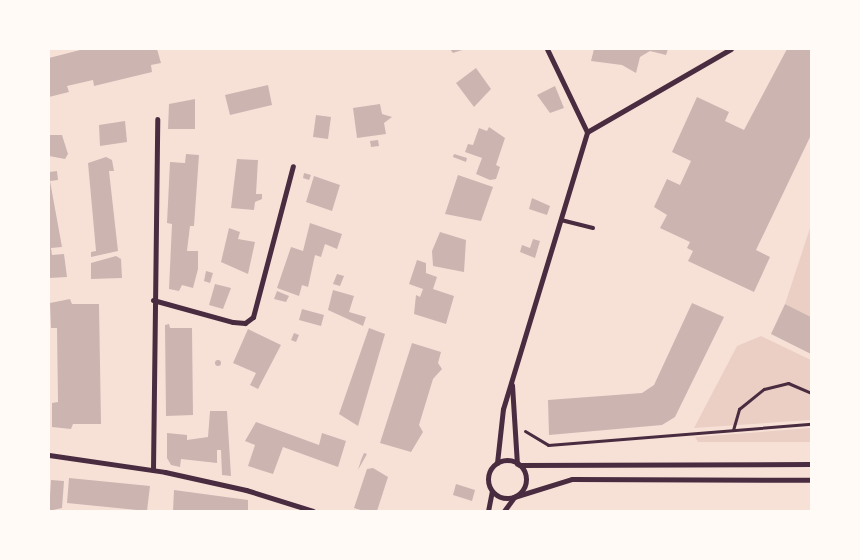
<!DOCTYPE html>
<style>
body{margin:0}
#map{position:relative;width:860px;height:560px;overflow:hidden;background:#f7e1d7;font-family:Figtree,sans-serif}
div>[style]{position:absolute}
.green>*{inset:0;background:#ebcfc5}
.building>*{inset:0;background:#ccb4b1}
.round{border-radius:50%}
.path>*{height:3px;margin:-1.5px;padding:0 1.5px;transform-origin:1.5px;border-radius:1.5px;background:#4a2c40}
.service>*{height:4px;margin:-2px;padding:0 2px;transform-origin:2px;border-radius:2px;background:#4a2c40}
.minor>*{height:5px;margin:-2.5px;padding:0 2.5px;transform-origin:2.5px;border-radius:2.5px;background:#4a2c40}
.minor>.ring{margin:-2.5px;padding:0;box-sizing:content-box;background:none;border:5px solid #4a2c40;border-radius:50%}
span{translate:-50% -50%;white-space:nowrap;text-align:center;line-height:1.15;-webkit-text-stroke:4.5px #fffaf5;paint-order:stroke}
.frame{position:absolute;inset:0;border:50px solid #fffaf5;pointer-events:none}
</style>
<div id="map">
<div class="green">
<div style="clip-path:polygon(811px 225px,811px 317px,785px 304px)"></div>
<div style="clip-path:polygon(761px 336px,811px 360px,811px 420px,694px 428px,737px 346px)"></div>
<div style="clip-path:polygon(811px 428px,811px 442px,698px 442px,695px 437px)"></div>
</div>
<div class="building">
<div style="clip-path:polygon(84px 49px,157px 49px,161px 63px,151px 65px,152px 72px,94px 86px,93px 80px,67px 86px,69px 92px,49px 97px,49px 58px)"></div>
<div style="clip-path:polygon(450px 49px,465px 49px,453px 53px)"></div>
<div style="clip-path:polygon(594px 49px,668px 49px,666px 55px,650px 51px,640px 57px,636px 73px,622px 65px,591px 61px)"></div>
<div style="clip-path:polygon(787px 49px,811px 49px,811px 135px,756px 250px,770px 257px,754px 292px,688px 261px,693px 251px,687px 248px,690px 242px,660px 228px,667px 215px,654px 207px,667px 179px,680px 185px,691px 161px,672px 152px,697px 97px,729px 112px,725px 121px,744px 130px)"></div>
<div style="clip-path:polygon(476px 68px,491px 89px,474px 107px,456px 83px)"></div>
<div style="clip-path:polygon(268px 85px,272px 105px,230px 115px,225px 95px)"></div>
<div style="clip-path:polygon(555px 86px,564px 108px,550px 113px,537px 95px)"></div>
<div style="clip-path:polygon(195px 99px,195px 129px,168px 129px,169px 104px)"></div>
<div style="clip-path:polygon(380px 104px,382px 114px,392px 117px,384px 123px,386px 134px,357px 138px,353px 108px)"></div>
<div style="clip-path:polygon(316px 115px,331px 117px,328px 139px,313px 137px)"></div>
<div style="clip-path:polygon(125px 121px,127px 142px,100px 146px,99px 125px)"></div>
<div style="clip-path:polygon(489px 127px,505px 138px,496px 165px,500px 167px,496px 179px,490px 180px,476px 174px,482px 158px,465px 152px,468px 144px,473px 145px,479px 128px,487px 131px)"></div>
<div style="clip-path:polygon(49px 135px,62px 135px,68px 154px,65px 159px,49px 156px)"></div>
<div style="clip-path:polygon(378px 140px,379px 146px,371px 147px,370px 141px)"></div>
<div style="clip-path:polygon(186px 154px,199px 155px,194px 226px,190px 226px,187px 251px,198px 251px,198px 269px,193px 288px,182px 285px,179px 291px,169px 289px,172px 224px,167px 223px,170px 162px,185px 163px)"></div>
<div style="clip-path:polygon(454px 154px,467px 158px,466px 162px,453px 157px)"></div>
<div style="clip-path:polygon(106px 157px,112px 160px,114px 171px,109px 171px,118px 251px,91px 257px,91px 252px,96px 251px,88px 163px)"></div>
<div style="clip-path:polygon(237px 159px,258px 160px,256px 194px,262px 194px,262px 199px,255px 202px,254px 210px,231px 208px)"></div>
<div style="clip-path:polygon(57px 171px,58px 180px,50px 181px,62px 247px,51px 248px,52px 255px,64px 254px,67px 277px,49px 278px,49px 172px)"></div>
<div style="clip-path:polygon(304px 173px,311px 175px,309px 180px,303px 178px)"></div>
<div style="clip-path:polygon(458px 175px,493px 187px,481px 221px,445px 214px)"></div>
<div style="clip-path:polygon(314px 176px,340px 185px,332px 211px,306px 202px)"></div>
<div style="clip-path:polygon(532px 198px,550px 206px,547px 215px,529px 209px)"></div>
<div style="clip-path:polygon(310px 223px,342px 234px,337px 249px,325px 244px,321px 257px,315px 255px,308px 287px,302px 285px,299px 296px,277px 288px,291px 247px,303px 251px)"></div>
<div style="clip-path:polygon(229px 228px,240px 232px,238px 239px,255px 242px,248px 274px,221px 262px)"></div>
<div style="clip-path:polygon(440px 232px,466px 240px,464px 272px,433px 266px,432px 251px)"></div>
<div style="clip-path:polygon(533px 239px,540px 241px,535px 258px,520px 252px,522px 245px,530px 248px)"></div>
<div style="clip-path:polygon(116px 256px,121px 259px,122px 278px,91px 279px,91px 263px)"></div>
<div style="clip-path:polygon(417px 260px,426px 263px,426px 273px,437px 277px,433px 289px,454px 296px,446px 324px,414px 314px,416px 295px,420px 297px,423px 289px,409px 284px)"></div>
<div style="clip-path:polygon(206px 271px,213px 273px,210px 283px,204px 281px)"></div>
<div style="clip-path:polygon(337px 274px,344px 276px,340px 286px,333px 284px)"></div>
<div style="clip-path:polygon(215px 284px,231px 288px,223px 309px,209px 305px)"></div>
<div style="clip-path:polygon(333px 290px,354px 296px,349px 312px,366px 317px,363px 326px,328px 310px)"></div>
<div style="clip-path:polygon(277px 291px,289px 296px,286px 302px,274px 299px)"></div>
<div style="clip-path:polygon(70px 299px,72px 304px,99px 304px,101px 424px,73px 424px,71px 429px,52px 427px,52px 403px,58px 402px,57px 328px,51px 328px,50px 303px)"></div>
<div style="clip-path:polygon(692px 303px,724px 317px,675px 417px,662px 425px,549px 435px,548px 400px,642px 393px,654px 385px)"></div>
<div style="clip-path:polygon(785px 304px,811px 317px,811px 354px,771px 334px)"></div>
<div style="clip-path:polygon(302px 309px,324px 315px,321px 326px,299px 320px)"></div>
<div style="clip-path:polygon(169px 324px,170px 328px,192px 328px,193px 415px,166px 416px,165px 325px)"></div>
<div style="clip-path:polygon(369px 328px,385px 334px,358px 426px,339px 414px)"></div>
<div style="clip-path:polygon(248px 329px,281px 345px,258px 389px,250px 385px,256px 373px,233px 363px)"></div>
<div style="clip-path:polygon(294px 333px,299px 335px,296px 342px,291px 340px)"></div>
<div style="clip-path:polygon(412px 343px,441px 352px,438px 363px,442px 369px,433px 379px,419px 425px,423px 432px,411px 452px,380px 443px)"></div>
<div class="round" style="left:215px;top:360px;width:6px;height:6px"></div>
<div style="clip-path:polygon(210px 411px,227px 411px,231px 476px,222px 475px,221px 450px,217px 450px,217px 463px,181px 459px,180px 467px,171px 465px,167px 458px,167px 433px,187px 435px,187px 440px,208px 437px)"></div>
<div style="clip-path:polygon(256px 422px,319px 445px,322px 433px,346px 441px,338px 467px,283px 447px,273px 474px,248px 466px,255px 445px,245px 441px)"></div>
<div style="clip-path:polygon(364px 453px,367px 454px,358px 470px,361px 460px)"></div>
<div style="clip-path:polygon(373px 468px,388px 477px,377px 511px,364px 511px,354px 508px,367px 469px)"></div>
<div style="clip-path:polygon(69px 478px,150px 486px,147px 511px,67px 503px)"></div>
<div style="clip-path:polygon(51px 480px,64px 481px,62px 508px,49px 511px)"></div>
<div style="clip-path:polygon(456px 484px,475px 490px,472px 501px,453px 495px)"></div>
<div style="clip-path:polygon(174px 490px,248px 500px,248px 511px,173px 511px)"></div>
</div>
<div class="path">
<div style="left:733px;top:430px;width:22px;rotate:-74deg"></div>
<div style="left:739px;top:409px;width:32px;rotate:-39deg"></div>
<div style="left:764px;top:389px;width:25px;rotate:-14deg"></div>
<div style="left:788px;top:383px;width:25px;rotate:23deg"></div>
<div style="left:525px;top:431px;width:27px;rotate:31deg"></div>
<div style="left:548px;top:445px;width:264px;rotate:-4.6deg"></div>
</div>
<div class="service">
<div style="left:561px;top:220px;width:33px;rotate:14deg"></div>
</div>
<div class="minor">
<div style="left:587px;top:132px;width:166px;rotate:-30deg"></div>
<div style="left:153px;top:300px;width:83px;rotate:15.4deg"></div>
<div style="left:233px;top:322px;width:12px;rotate:5deg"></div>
<div style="left:245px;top:323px;width:10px;rotate:-37deg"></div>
<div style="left:253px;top:317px;width:156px;rotate:-75.2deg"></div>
<div style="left:512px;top:385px;width:79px;rotate:86.4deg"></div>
<div style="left:49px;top:455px;width:117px;rotate:8.3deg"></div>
<div style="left:165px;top:472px;width:83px;rotate:12.5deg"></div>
<div style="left:246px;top:490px;width:70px;rotate:17.4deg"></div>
<div class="ring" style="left:488px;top:460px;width:33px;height:33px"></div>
<div style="left:497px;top:463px;width:54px;rotate:-83.7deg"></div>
<div style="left:503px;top:409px;width:289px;rotate:-73.1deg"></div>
<div style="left:587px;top:132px;width:92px;rotate:-115.7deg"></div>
<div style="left:519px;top:465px;width:292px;rotate:-0.2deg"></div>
<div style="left:153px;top:470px;width:351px;rotate:-89.3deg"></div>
<div style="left:488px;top:511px;width:20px;rotate:-79deg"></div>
<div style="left:504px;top:511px;width:17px;rotate:-54deg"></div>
<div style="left:514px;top:497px;width:61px;rotate:-17.2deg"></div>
<div style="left:572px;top:479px;width:239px;rotate:0.2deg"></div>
</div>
<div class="frame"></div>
</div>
